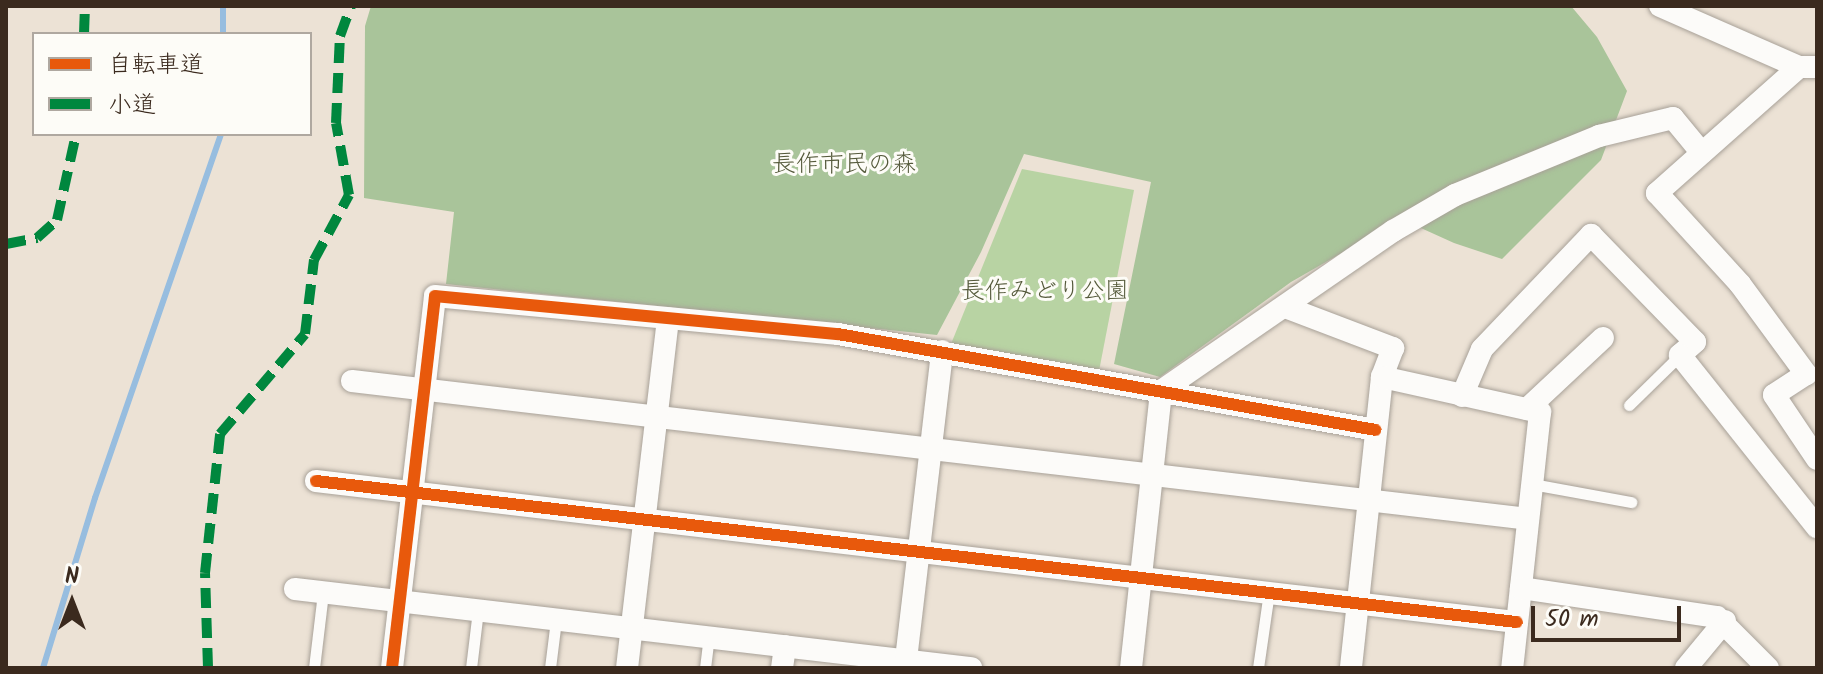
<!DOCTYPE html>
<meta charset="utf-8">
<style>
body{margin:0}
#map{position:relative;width:1823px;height:674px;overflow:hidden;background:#ece2d5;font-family:Kalam,"Klee One",sans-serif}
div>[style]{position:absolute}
.green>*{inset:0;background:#b8d3a3}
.forest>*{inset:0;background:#a9c49a}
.stream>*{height:6px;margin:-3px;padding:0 3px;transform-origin:3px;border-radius:3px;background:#97bddf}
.roads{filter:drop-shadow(0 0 2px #a8a198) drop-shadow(0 0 2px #a8a198)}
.lane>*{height:11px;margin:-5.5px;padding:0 5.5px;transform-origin:5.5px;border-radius:5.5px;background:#fcfbf9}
.street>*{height:22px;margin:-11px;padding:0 11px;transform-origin:11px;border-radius:11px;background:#fcfbf9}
.quiet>*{height:10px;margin-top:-5px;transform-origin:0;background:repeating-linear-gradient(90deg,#00873e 0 20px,transparent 0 30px)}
.cycleway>*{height:12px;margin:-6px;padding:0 6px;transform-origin:6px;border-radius:6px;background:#e8590c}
span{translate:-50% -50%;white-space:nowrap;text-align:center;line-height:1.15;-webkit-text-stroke:6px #fdfcf7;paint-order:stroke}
.park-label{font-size:24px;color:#54593a}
.frame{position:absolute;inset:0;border:8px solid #3b2a1e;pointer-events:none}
.legend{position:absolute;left:32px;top:32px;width:280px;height:104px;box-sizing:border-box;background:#fdfcf7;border:2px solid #afa8a0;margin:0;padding:10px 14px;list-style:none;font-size:24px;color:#3b2a1e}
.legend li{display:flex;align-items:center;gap:16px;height:40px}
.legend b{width:40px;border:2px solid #afa8a0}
.north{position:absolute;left:32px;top:562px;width:80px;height:80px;-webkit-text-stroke:6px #fdfcf7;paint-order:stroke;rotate:0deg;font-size:22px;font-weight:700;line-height:32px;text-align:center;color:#3b2a1e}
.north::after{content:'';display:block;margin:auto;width:28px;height:36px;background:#3b2a1e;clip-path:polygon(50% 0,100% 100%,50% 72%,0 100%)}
.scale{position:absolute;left:1531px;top:606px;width:150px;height:36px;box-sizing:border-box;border:4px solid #3b2a1e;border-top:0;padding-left:10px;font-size:24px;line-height:28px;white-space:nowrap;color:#3b2a1e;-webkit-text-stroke:6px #fdfcf7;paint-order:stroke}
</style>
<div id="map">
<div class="green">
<div style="clip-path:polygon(1022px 169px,1134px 190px,1099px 371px,951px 344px)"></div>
</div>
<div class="forest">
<div style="clip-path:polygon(371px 6px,1571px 6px,1597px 37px,1627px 91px,1601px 160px,1502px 259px,1454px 243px,1401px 219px,1291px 282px,1160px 377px,1114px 364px,1151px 182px,1024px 154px,981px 252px,937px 335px,446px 284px,454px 212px,364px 198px,365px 26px)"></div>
</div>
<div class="stream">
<div style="left:223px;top:34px;width:28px;rotate:-90deg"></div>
<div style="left:43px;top:668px;width:178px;rotate:-73deg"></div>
<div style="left:95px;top:498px;width:385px;rotate:-70.9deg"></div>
</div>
<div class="roads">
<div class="lane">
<div style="left:1629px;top:405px;width:71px;rotate:-44.4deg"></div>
<div style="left:1532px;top:484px;width:101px;rotate:10.3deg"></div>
<div style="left:314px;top:668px;width:77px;rotate:-83.2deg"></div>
<div style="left:471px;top:668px;width:58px;rotate:-83.1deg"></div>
<div style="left:550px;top:668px;width:48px;rotate:-82.9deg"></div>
<div style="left:705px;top:668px;width:31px;rotate:-83deg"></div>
<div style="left:1258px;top:668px;width:77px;rotate:-81.8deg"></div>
</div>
<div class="street">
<div style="left:1660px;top:6px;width:152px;rotate:23.7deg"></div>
<div style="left:1817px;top:67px;width:18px;rotate:180deg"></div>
<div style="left:1799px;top:67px;width:190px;rotate:138.4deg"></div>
<div style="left:1657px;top:193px;width:123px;rotate:47.6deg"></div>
<div style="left:1740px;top:284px;width:112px;rotate:53.7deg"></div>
<div style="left:1806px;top:374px;width:38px;rotate:147deg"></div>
<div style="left:1774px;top:395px;width:77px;rotate:56.1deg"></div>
<div style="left:1285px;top:307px;width:116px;rotate:20.8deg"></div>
<div style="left:1393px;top:348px;width:31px;rotate:111deg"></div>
<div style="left:1382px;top:377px;width:293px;rotate:96.1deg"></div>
<div style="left:1382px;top:377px;width:162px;rotate:12.5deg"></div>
<div style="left:1540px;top:412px;width:258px;rotate:96.2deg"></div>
<div style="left:352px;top:381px;width:1184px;rotate:6.69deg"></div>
<div style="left:1462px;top:396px;width:51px;rotate:-66.9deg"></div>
<div style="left:1482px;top:349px;width:158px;rotate:-46.3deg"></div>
<div style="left:1591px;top:235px;width:149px;rotate:45.8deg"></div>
<div style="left:1695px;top:342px;width:20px;rotate:139deg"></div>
<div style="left:1680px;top:355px;width:220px;rotate:51.5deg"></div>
<div style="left:1527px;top:409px;width:104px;rotate:-43.1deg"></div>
<div style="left:316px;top:481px;width:1209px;rotate:6.7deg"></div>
<div style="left:1521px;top:588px;width:198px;rotate:8.4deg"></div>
<div style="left:1717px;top:617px;width:72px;rotate:45deg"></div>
<div style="left:295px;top:589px;width:681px;rotate:6.67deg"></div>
<div style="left:392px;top:668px;width:374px;rotate:-83.4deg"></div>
<div style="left:435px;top:296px;width:405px;rotate:5.4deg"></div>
<div style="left:838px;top:334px;width:546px;rotate:10.12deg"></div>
<div style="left:627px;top:668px;width:352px;rotate:-83.3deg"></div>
<div style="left:782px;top:668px;width:22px;rotate:-82deg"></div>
<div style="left:905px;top:668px;width:319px;rotate:-83.3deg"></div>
<div style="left:1131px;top:668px;width:279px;rotate:-83.8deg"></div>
<div style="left:1161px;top:391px;width:282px;rotate:-34.6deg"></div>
<div style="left:1393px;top:231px;width:72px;rotate:-30.1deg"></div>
<div style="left:1455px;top:195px;width:156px;rotate:-22.3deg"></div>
<div style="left:1599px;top:136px;width:76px;rotate:-13.7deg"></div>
<div style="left:1673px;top:118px;width:45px;rotate:50.4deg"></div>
<div style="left:1686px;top:668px;width:61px;rotate:-50.3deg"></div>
</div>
</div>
<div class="quiet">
<div style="left:84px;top:34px;width:28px;rotate:-88deg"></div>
<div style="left:6px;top:244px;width:32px;rotate:-11deg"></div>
<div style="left:37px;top:238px;width:27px;rotate:-42deg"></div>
<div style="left:57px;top:220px;width:88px;rotate:-77.5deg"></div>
<div style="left:208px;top:668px;width:95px;rotate:-91.8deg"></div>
<div style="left:205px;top:573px;width:140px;rotate:-83.8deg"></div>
<div style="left:220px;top:434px;width:131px;rotate:-49.6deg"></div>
<div style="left:305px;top:334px;width:75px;rotate:-83.1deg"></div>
<div style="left:314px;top:260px;width:74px;rotate:-61.7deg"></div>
<div style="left:349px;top:195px;width:73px;rotate:-100.2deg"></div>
<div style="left:336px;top:123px;width:87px;rotate:-87.4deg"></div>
<div style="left:340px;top:36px;width:32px;rotate:-70deg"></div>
</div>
<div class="cycleway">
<div style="left:316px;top:481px;width:1209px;rotate:6.7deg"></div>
<div style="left:392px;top:668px;width:374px;rotate:-83.4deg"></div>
<div style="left:435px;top:296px;width:405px;rotate:5.4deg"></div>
<div style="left:838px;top:334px;width:546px;rotate:10.12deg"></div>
</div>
<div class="park-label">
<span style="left:844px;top:165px">長作市民の森</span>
<span style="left:1045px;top:292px">長作みどり公園</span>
</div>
<div class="frame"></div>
<ul class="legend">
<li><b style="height:10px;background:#e8590c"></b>自転車道</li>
<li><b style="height:10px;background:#00873e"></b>小道</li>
</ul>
<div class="north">N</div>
<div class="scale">50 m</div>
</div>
